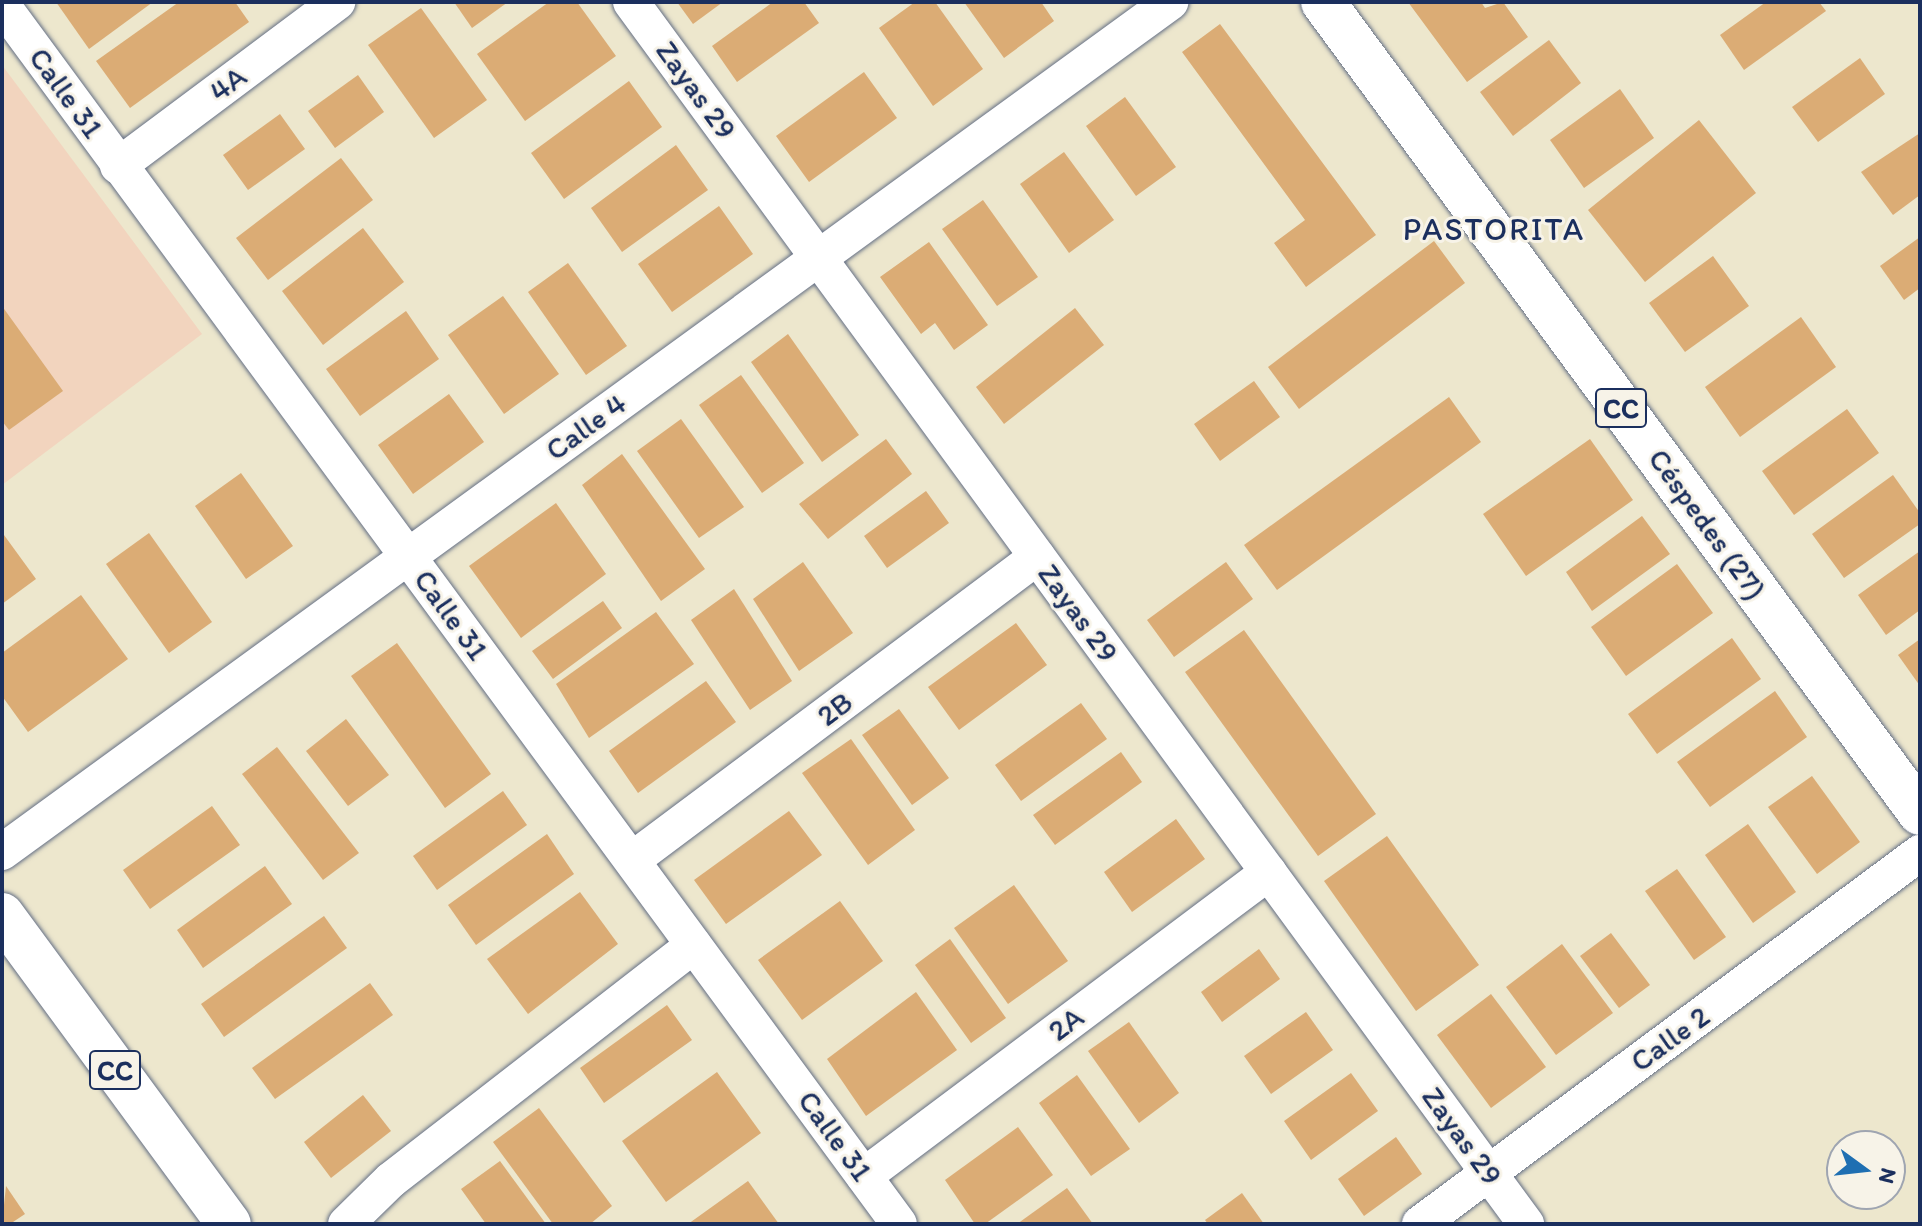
<!DOCTYPE html>
<meta charset="utf-8">
<style>
body{margin:0}
#map{position:relative;width:1922px;height:1226px;overflow:hidden;background:#ede7cd;font-family:Itim,sans-serif}
div>[style]{position:absolute}
.built>*{inset:0;background:#f2d4be}
.building>*{inset:0;background:#dbac75}
.roads{filter:drop-shadow(0 0 2px #646f85) drop-shadow(0 0 2px #646f85)}
.minor>*{height:36px;margin:-18px;padding:0 18px;transform-origin:18px;border-radius:18px;background:#fff}
.primary>*{height:44px;margin:-22px;padding:0 22px;transform-origin:22px;border-radius:22px;background:#fff}
span{translate:-50% -50%;white-space:nowrap;text-align:center;line-height:1.15;-webkit-text-stroke:6px #f7f3e8;paint-order:stroke}
.shield-label span{padding:2px 6px;background:#f7f3e8;border:2px solid;border-radius:6px;-webkit-text-stroke-width:0}
.shield-label{font-size:28px;color:#1b2f5e;font-weight:700}
.street-label{font-size:30px;color:#1b2f5e}
.neighbourhood-label{font-size:32px;color:#1b2f5e;letter-spacing:2px}
.frame{position:absolute;inset:0;border:4px solid #1b2f5e;pointer-events:none}
.north{position:absolute;left:1826px;top:1130px;width:80px;height:80px;box-sizing:border-box;background:#f7f3e8;border:2px solid #9fa5b1;border-radius:50%;rotate:105deg;font-size:22px;font-weight:700;line-height:32px;text-align:center;color:#1b2f5e}
.north::after{content:'';display:block;margin:auto;width:28px;height:36px;background:#1f6fb2;clip-path:polygon(50% 0,100% 100%,50% 72%,0 100%)}
</style>
<div id="map">
<div class="built">
<div style="clip-path:polygon(2px 65px,202px 334px,2px 485px)"></div>
</div>
<div class="building">
<div style="clip-path:polygon(56px 2px,153px 2px,89px 49px)"></div>
<div style="clip-path:polygon(179px 2px,235px 2px,249px 22px,130px 108px,96px 61px)"></div>
<div style="clip-path:polygon(454px 2px,508px 2px,472px 28px)"></div>
<div style="clip-path:polygon(549px 2px,577px 2px,616px 56px,525px 121px,477px 54px)"></div>
<div style="clip-path:polygon(677px 2px,723px 2px,693px 24px)"></div>
<div style="clip-path:polygon(773px 2px,804px 2px,819px 23px,737px 82px,712px 46px)"></div>
<div style="clip-path:polygon(915px 2px,935px 2px,983px 69px,933px 106px,879px 28px)"></div>
<div style="clip-path:polygon(964px 2px,1041px 2px,1054px 21px,1004px 58px)"></div>
<div style="clip-path:polygon(1408px 2px,1481px 2px,1485px 8px,1503px 2px,1528px 37px,1467px 82px)"></div>
<div style="clip-path:polygon(1766px 2px,1819px 2px,1826px 11px,1744px 70px,1720px 35px)"></div>
<div style="clip-path:polygon(421px 8px,487px 100px,434px 138px,368px 45px)"></div>
<div style="clip-path:polygon(1220px 24px,1376px 235px,1306px 287px,1274px 243px,1305px 220px,1182px 52px)"></div>
<div style="clip-path:polygon(1549px 40px,1581px 83px,1513px 136px,1480px 92px)"></div>
<div style="clip-path:polygon(1860px 58px,1885px 94px,1818px 142px,1792px 107px)"></div>
<div style="clip-path:polygon(864px 72px,897px 118px,809px 182px,776px 136px)"></div>
<div style="clip-path:polygon(358px 75px,384px 112px,335px 148px,308px 111px)"></div>
<div style="clip-path:polygon(629px 81px,662px 127px,564px 199px,531px 153px)"></div>
<div style="clip-path:polygon(1620px 89px,1654px 138px,1584px 188px,1550px 140px)"></div>
<div style="clip-path:polygon(1125px 97px,1176px 167px,1136px 196px,1086px 126px)"></div>
<div style="clip-path:polygon(280px 114px,305px 149px,248px 190px,223px 155px)"></div>
<div style="clip-path:polygon(1699px 120px,1756px 193px,1645px 282px,1588px 210px)"></div>
<div style="clip-path:polygon(1920px 133px,1920px 195px,1893px 215px,1861px 172px)"></div>
<div style="clip-path:polygon(676px 145px,708px 190px,622px 252px,591px 208px)"></div>
<div style="clip-path:polygon(1064px 152px,1114px 220px,1069px 253px,1020px 184px)"></div>
<div style="clip-path:polygon(341px 158px,373px 200px,268px 280px,236px 238px)"></div>
<div style="clip-path:polygon(983px 200px,1038px 277px,997px 306px,942px 229px)"></div>
<div style="clip-path:polygon(719px 206px,753px 254px,672px 312px,638px 264px)"></div>
<div style="clip-path:polygon(363px 228px,404px 282px,323px 345px,282px 291px)"></div>
<div style="clip-path:polygon(1920px 237px,1920px 288px,1904px 300px,1880px 266px)"></div>
<div style="clip-path:polygon(1434px 241px,1465px 283px,1299px 409px,1268px 367px)"></div>
<div style="clip-path:polygon(929px 242px,988px 325px,954px 350px,935px 323px,921px 334px,880px 277px)"></div>
<div style="clip-path:polygon(1713px 256px,1749px 306px,1685px 352px,1649px 303px)"></div>
<div style="clip-path:polygon(568px 263px,627px 346px,586px 375px,528px 292px)"></div>
<div style="clip-path:polygon(503px 296px,559px 374px,504px 414px,448px 335px)"></div>
<div style="clip-path:polygon(2px 306px,63px 391px,9px 430px,2px 421px)"></div>
<div style="clip-path:polygon(1075px 308px,1104px 345px,1004px 424px,976px 387px)"></div>
<div style="clip-path:polygon(406px 311px,439px 359px,360px 416px,326px 369px)"></div>
<div style="clip-path:polygon(1801px 317px,1836px 367px,1740px 437px,1705px 387px)"></div>
<div style="clip-path:polygon(788px 334px,859px 435px,822px 462px,751px 362px)"></div>
<div style="clip-path:polygon(741px 375px,804px 463px,762px 493px,699px 405px)"></div>
<div style="clip-path:polygon(1254px 381px,1280px 417px,1220px 461px,1194px 424px)"></div>
<div style="clip-path:polygon(449px 394px,484px 442px,413px 494px,378px 445px)"></div>
<div style="clip-path:polygon(1449px 397px,1481px 442px,1277px 590px,1244px 545px)"></div>
<div style="clip-path:polygon(1847px 409px,1879px 453px,1794px 515px,1762px 471px)"></div>
<div style="clip-path:polygon(681px 419px,744px 507px,699px 538px,637px 451px)"></div>
<div style="clip-path:polygon(886px 439px,912px 474px,828px 539px,799px 504px)"></div>
<div style="clip-path:polygon(1590px 439px,1633px 500px,1526px 576px,1483px 514px)"></div>
<div style="clip-path:polygon(622px 454px,705px 569px,661px 601px,582px 485px)"></div>
<div style="clip-path:polygon(241px 473px,293px 546px,246px 579px,195px 506px)"></div>
<div style="clip-path:polygon(1893px 475px,1920px 513px,1920px 524px,1844px 578px,1812px 534px)"></div>
<div style="clip-path:polygon(926px 491px,949px 523px,887px 568px,864px 536px)"></div>
<div style="clip-path:polygon(556px 503px,606px 574px,521px 638px,469px 566px)"></div>
<div style="clip-path:polygon(1642px 516px,1670px 554px,1592px 611px,1566px 572px)"></div>
<div style="clip-path:polygon(149px 533px,212px 622px,169px 653px,106px 564px)"></div>
<div style="clip-path:polygon(4px 535px,36px 579px,2px 604px,2px 536px)"></div>
<div style="clip-path:polygon(1920px 551px,1920px 610px,1886px 635px,1858px 595px)"></div>
<div style="clip-path:polygon(803px 562px,853px 633px,799px 671px,753px 599px)"></div>
<div style="clip-path:polygon(1226px 562px,1253px 599px,1174px 657px,1147px 620px)"></div>
<div style="clip-path:polygon(1677px 564px,1713px 613px,1626px 676px,1591px 627px)"></div>
<div style="clip-path:polygon(734px 589px,792px 681px,750px 710px,691px 620px)"></div>
<div style="clip-path:polygon(81px 595px,128px 659px,28px 732px,2px 696px,2px 653px)"></div>
<div style="clip-path:polygon(603px 601px,622px 628px,553px 679px,532px 651px)"></div>
<div style="clip-path:polygon(656px 612px,694px 664px,589px 738px,556px 684px)"></div>
<div style="clip-path:polygon(1016px 623px,1047px 665px,959px 730px,928px 687px)"></div>
<div style="clip-path:polygon(1244px 630px,1376px 814px,1318px 856px,1185px 672px)"></div>
<div style="clip-path:polygon(1732px 638px,1761px 679px,1657px 754px,1628px 714px)"></div>
<div style="clip-path:polygon(1920px 639px,1920px 686px,1898px 655px)"></div>
<div style="clip-path:polygon(397px 643px,491px 774px,445px 808px,351px 676px)"></div>
<div style="clip-path:polygon(706px 681px,736px 722px,638px 793px,609px 751px)"></div>
<div style="clip-path:polygon(1775px 691px,1807px 737px,1710px 807px,1677px 762px)"></div>
<div style="clip-path:polygon(1081px 703px,1107px 739px,1021px 801px,995px 765px)"></div>
<div style="clip-path:polygon(899px 709px,949px 778px,912px 805px,862px 735px)"></div>
<div style="clip-path:polygon(346px 719px,389px 775px,348px 806px,306px 751px)"></div>
<div style="clip-path:polygon(851px 739px,915px 830px,868px 865px,802px 773px)"></div>
<div style="clip-path:polygon(277px 747px,359px 853px,323px 880px,242px 774px)"></div>
<div style="clip-path:polygon(1121px 752px,1142px 782px,1055px 845px,1033px 815px)"></div>
<div style="clip-path:polygon(1812px 776px,1860px 842px,1817px 874px,1768px 807px)"></div>
<div style="clip-path:polygon(503px 791px,527px 825px,437px 890px,413px 856px)"></div>
<div style="clip-path:polygon(212px 806px,240px 845px,150px 909px,123px 870px)"></div>
<div style="clip-path:polygon(789px 811px,822px 855px,726px 924px,694px 880px)"></div>
<div style="clip-path:polygon(1176px 819px,1205px 859px,1132px 912px,1104px 872px)"></div>
<div style="clip-path:polygon(1748px 824px,1796px 892px,1753px 923px,1705px 855px)"></div>
<div style="clip-path:polygon(547px 834px,574px 874px,476px 945px,448px 905px)"></div>
<div style="clip-path:polygon(1387px 836px,1479px 965px,1416px 1011px,1324px 881px)"></div>
<div style="clip-path:polygon(265px 866px,292px 904px,203px 968px,177px 930px)"></div>
<div style="clip-path:polygon(1677px 869px,1726px 937px,1694px 960px,1645px 891px)"></div>
<div style="clip-path:polygon(1014px 885px,1068px 961px,1008px 1004px,954px 928px)"></div>
<div style="clip-path:polygon(580px 892px,618px 944px,528px 1014px,487px 959px)"></div>
<div style="clip-path:polygon(840px 901px,883px 961px,802px 1020px,758px 960px)"></div>
<div style="clip-path:polygon(324px 916px,347px 948px,224px 1037px,201px 1004px)"></div>
<div style="clip-path:polygon(1611px 933px,1650px 985px,1619px 1008px,1580px 956px)"></div>
<div style="clip-path:polygon(950px 939px,1006px 1018px,971px 1043px,915px 965px)"></div>
<div style="clip-path:polygon(1562px 944px,1613px 1013px,1556px 1055px,1506px 987px)"></div>
<div style="clip-path:polygon(1259px 949px,1280px 979px,1222px 1022px,1201px 992px)"></div>
<div style="clip-path:polygon(370px 983px,393px 1015px,275px 1099px,252px 1068px)"></div>
<div style="clip-path:polygon(916px 992px,957px 1050px,866px 1116px,827px 1059px)"></div>
<div style="clip-path:polygon(1491px 994px,1546px 1067px,1491px 1108px,1437px 1035px)"></div>
<div style="clip-path:polygon(667px 1005px,692px 1040px,604px 1103px,580px 1068px)"></div>
<div style="clip-path:polygon(1306px 1012px,1333px 1050px,1271px 1094px,1244px 1056px)"></div>
<div style="clip-path:polygon(1129px 1022px,1179px 1093px,1139px 1123px,1088px 1051px)"></div>
<div style="clip-path:polygon(717px 1072px,761px 1133px,666px 1202px,622px 1141px)"></div>
<div style="clip-path:polygon(1351px 1073px,1378px 1111px,1311px 1160px,1284px 1121px)"></div>
<div style="clip-path:polygon(1077px 1075px,1130px 1149px,1091px 1176px,1039px 1103px)"></div>
<div style="clip-path:polygon(363px 1095px,391px 1131px,331px 1178px,304px 1142px)"></div>
<div style="clip-path:polygon(539px 1108px,612px 1206px,590px 1224px,553px 1224px,493px 1142px)"></div>
<div style="clip-path:polygon(1018px 1127px,1053px 1175px,985px 1224px,975px 1224px,945px 1180px)"></div>
<div style="clip-path:polygon(1396px 1137px,1422px 1174px,1364px 1216px,1338px 1179px)"></div>
<div style="clip-path:polygon(500px 1161px,546px 1224px,486px 1224px,461px 1189px)"></div>
<div style="clip-path:polygon(748px 1181px,779px 1224px,688px 1224px)"></div>
<div style="clip-path:polygon(6px 1186px,25px 1214px,10px 1224px,2px 1224px)"></div>
<div style="clip-path:polygon(1067px 1188px,1093px 1224px,1017px 1224px)"></div>
<div style="clip-path:polygon(1242px 1193px,1264px 1224px,1208px 1224px,1205px 1220px)"></div>
</div>
<div class="roads">
<div class="minor">
<div style="left:631px;top:2px;width:1515px;rotate:53.78deg"></div>
<div style="left:2px;top:5px;width:1513px;rotate:53.65deg"></div>
<div style="left:118px;top:166px;width:274px;rotate:-36.8deg"></div>
<div style="left:2px;top:852px;width:1445px;rotate:-36.04deg"></div>
<div style="left:632px;top:860px;width:506px;rotate:-36.8deg"></div>
<div style="left:864px;top:1176px;width:506px;rotate:-36.89deg"></div>
<div style="left:346px;top:1224px;width:63px;rotate:-44.4deg"></div>
<div style="left:391px;top:1180px;width:383px;rotate:-37.8deg"></div>
<div style="left:1420px;top:1224px;width:623px;rotate:-36.58deg"></div>
</div>
<div class="primary">
<div style="left:1323px;top:2px;width:1007px;rotate:53.64deg"></div>
<div style="left:2px;top:915px;width:383px;rotate:53.7deg"></div>
</div>
</div>
<div class="shield-label">
<span style="left:1621px;top:408px">CC</span>
<span style="left:115px;top:1070px">CC</span>
</div>
<div class="street-label">
<span style="left:228px;top:84px;rotate:-37deg">4A</span>
<span style="left:696px;top:90px;rotate:54deg">Zayas 29</span>
<span style="left:66px;top:93px;rotate:54deg">Calle 31</span>
<span style="left:586px;top:427px;rotate:-36deg">Calle 4</span>
<span style="left:1707px;top:524px;rotate:54deg">Céspedes (27)</span>
<span style="left:1078px;top:613px;rotate:54deg">Zayas 29</span>
<span style="left:451px;top:615px;rotate:54deg">Calle 31</span>
<span style="left:835px;top:709px;rotate:-37deg">2B</span>
<span style="left:1066px;top:1024px;rotate:-37deg">2A</span>
<span style="left:1670px;top:1039px;rotate:-36deg">Calle 2</span>
<span style="left:835px;top:1136px;rotate:54deg">Calle 31</span>
<span style="left:1462px;top:1136px;rotate:54deg">Zayas 29</span>
</div>
<div class="neighbourhood-label">
<span style="left:1494px;top:229px">PASTORITA</span>
</div>
<div class="frame"></div>
<div class="north">N</div>
</div>
